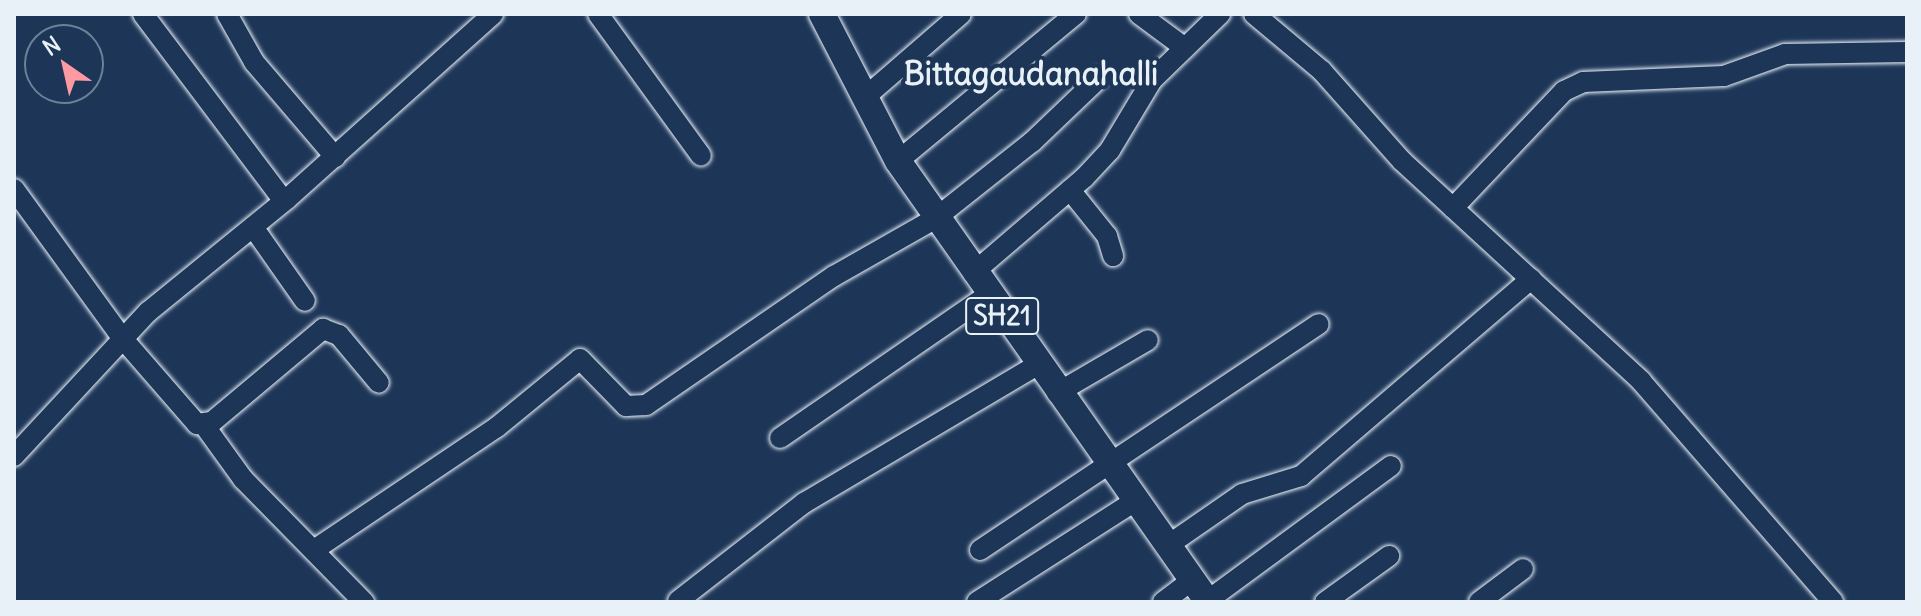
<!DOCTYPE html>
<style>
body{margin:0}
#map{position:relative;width:1921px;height:616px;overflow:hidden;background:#1d3557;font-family:Delius,sans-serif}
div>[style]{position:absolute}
.roads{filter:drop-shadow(0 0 2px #e8f1f8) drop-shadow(0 0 2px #e8f1f8)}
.minor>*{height:20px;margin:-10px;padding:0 10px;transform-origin:10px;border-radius:10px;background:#1d3557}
.major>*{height:26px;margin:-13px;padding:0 13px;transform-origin:13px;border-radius:13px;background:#1d3557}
span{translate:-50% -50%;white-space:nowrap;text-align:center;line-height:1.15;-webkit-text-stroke:8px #1d3557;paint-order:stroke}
.shield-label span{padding:2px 6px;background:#1d3557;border:2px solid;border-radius:6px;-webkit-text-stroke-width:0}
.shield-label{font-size:26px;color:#e8f1f8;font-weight:700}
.quarter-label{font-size:32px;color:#e8f1f8;font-weight:700}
.frame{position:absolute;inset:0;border:16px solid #e8f1f8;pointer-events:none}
.north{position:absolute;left:24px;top:24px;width:80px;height:80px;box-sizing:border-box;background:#1d3557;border:2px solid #6e8097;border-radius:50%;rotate:326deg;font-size:22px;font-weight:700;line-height:32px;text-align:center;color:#e8f1f8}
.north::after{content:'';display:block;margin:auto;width:28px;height:36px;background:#ff9aa2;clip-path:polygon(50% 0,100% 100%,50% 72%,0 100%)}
</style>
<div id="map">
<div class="roads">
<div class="minor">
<div style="left:143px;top:14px;width:234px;rotate:53deg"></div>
<div style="left:227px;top:14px;width:55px;rotate:60.6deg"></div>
<div style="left:254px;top:62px;width:125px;rotate:49.5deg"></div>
<div style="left:598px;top:14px;width:175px;rotate:54deg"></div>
<div style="left:1139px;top:14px;width:57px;rotate:36.5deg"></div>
<div style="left:1254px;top:14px;width:89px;rotate:40deg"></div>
<div style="left:1322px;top:71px;width:120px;rotate:48.4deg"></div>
<div style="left:1402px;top:161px;width:325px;rotate:42.6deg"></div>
<div style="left:1641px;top:381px;width:293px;rotate:49deg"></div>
<div style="left:864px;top:98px;width:128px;rotate:-40.9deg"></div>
<div style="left:898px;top:161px;width:231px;rotate:-39.6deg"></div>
<div style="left:14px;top:189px;width:185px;rotate:54deg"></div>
<div style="left:123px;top:339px;width:113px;rotate:49deg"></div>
<div style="left:197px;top:424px;width:15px;rotate:-8deg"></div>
<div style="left:212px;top:422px;width:145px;rotate:-40deg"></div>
<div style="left:323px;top:329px;width:17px;rotate:21deg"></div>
<div style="left:339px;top:335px;width:62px;rotate:50.2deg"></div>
<div style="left:1070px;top:190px;width:59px;rotate:51.2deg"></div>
<div style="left:1107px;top:236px;width:21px;rotate:73deg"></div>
<div style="left:1453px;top:208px;width:161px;rotate:-46.5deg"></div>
<div style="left:1564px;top:91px;width:21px;rotate:-25deg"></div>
<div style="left:1583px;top:82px;width:141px;rotate:-2.4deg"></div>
<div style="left:1724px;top:76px;width:65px;rotate:-19.8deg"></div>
<div style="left:1785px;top:54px;width:122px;rotate:-0.9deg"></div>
<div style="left:253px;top:227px;width:90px;rotate:54.9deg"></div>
<div style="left:973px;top:273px;width:146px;rotate:-40.6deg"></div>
<div style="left:1084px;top:178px;width:38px;rotate:-47deg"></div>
<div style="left:1110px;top:150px;width:82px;rotate:-59deg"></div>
<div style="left:1152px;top:80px;width:95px;rotate:-44.1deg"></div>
<div style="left:1057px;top:393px;width:105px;rotate:-30.2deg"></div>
<div style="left:204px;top:425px;width:67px;rotate:54.2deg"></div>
<div style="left:243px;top:479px;width:173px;rotate:45.5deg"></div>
<div style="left:780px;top:438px;width:252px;rotate:-34.5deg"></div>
<div style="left:14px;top:456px;width:197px;rotate:-47.1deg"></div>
<div style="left:148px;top:312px;width:179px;rotate:-39.1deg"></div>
<div style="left:287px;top:199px;width:277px;rotate:-41.9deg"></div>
<div style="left:1167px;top:546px;width:91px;rotate:-34.7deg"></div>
<div style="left:1242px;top:494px;width:62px;rotate:-17deg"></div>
<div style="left:1301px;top:476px;width:303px;rotate:-40.6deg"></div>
<div style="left:314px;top:550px;width:220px;rotate:-33.9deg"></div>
<div style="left:497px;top:427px;width:107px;rotate:-39.3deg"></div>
<div style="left:580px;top:359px;width:66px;rotate:45.6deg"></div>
<div style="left:626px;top:406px;width:20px;rotate:-3deg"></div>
<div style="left:646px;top:405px;width:228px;rotate:-34.5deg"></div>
<div style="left:834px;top:276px;width:117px;rotate:-29.6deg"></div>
<div style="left:936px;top:218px;width:122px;rotate:-38.4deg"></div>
<div style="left:1032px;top:142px;width:94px;rotate:-43.7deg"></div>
<div style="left:980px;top:550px;width:407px;rotate:-33.7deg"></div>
<div style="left:678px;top:601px;width:160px;rotate:-37.9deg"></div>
<div style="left:804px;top:503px;width:271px;rotate:-30.6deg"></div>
<div style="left:1207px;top:601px;width:228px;rotate:-36.3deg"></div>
<div style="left:977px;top:602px;width:188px;rotate:-32.6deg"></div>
<div style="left:1163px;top:602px;width:36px;rotate:-37deg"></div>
<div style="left:1325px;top:602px;width:79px;rotate:-35.7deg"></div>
<div style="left:1479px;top:602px;width:55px;rotate:-36.9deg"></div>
</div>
<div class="major">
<div style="left:822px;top:14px;width:165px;rotate:62.7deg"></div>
<div style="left:898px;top:161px;width:539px;rotate:54.89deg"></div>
</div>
</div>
<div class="shield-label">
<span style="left:1002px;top:316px">SH21</span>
</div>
<div class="quarter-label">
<span style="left:1031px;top:74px">Bittagaudanahalli</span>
</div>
<div class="frame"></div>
<div class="north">N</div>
</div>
